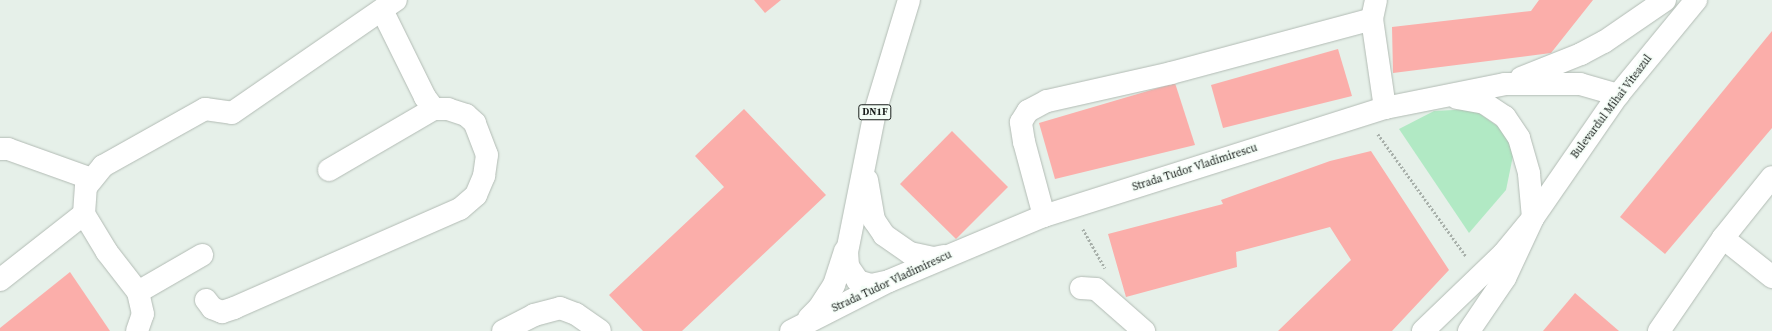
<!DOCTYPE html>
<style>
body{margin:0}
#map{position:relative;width:1772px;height:331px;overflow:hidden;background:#e6f0e9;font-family:"Source Serif 4",serif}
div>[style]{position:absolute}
.green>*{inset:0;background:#b1e9c4}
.building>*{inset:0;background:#fbaeaa}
.path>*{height:2.5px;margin-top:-1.25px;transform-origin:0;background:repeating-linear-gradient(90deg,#a8b0aa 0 2px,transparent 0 4px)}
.roads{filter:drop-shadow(0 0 1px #b2bbb4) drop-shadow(0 0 1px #b2bbb4)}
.minor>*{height:22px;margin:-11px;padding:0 11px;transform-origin:11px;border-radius:11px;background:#fff}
.major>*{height:22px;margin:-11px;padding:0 11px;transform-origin:11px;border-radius:11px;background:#fff}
span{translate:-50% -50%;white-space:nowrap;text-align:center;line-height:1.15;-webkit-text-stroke:3px #f3fdf6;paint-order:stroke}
.shield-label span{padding:1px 3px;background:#f3fdf6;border:1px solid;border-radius:3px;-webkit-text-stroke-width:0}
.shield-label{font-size:10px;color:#191d1b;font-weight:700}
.street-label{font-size:11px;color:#191d1b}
</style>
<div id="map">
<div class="green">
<div style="clip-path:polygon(1473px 109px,1503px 130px,1515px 146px,1506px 190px,1469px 233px,1399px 129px,1434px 111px)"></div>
</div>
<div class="building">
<div style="clip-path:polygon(754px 0,781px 0,765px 13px)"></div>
<div style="clip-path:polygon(1539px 0,1593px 0,1551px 53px,1393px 73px,1392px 27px,1531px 11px)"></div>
<div style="clip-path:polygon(1772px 31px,1772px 128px,1665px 254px,1620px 217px)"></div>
<div style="clip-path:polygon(1338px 49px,1352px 96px,1223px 128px,1211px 85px)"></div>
<div style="clip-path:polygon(1175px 83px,1195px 145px,1055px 179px,1039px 123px)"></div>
<div style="clip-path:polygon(744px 109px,826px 195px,682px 331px,643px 331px,609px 295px,724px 187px,695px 156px)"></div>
<div style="clip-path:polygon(952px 131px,1008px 187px,956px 239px,900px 184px)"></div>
<div style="clip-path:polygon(1371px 151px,1449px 270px,1392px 331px,1278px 331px,1351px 260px,1330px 227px,1236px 252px,1237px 267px,1126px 297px,1108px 234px,1223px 204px,1221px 200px,1330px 161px)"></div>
<div style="clip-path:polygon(70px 272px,110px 331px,0 331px,0 328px)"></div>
<div style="clip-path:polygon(1575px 293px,1619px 331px,1543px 331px)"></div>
</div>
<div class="path">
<div style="left:1378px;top:134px;width:150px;rotate:54.2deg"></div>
<div style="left:1083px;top:229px;width:45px;rotate:60.6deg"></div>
</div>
<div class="roads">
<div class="minor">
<div style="left:1376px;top:0;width:19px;rotate:102deg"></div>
<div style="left:1372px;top:19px;width:90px;rotate:81.7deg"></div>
<div style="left:0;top:149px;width:8px"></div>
<div style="left:8px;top:149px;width:89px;rotate:19.7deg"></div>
<div style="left:329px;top:170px;width:121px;rotate:-30.2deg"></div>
<div style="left:1044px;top:216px;width:77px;rotate:-105.1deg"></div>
<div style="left:1024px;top:142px;width:20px;rotate:-99deg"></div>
<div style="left:1021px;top:122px;width:13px;rotate:-58deg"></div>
<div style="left:1028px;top:111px;width:21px;rotate:-28deg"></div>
<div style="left:1047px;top:101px;width:127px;rotate:-12.7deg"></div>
<div style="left:1171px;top:73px;width:208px;rotate:-15deg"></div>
<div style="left:1723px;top:238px;width:63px;rotate:38.5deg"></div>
<div style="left:0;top:280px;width:107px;rotate:-38.2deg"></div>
<div style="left:1081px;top:288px;width:15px;rotate:4deg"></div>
<div style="left:1096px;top:289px;width:64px;rotate:41.2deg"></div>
<div style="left:138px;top:292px;width:74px;rotate:-30deg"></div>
<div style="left:206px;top:300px;width:10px;rotate:53deg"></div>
<div style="left:212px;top:308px;width:11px;rotate:22deg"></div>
<div style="left:222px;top:312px;width:13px;rotate:-18deg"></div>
<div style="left:234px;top:308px;width:247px;rotate:-23.7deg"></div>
<div style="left:460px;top:209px;width:21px;rotate:-41deg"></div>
<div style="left:476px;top:195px;width:21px;rotate:-67deg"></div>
<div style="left:484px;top:176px;width:21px;rotate:-82deg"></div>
<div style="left:487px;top:155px;width:34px;rotate:-111deg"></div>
<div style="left:475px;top:123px;width:12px;rotate:-138deg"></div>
<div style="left:466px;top:115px;width:19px;rotate:-162deg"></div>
<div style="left:448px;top:109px;width:14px;rotate:180deg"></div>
<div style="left:434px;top:109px;width:15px;rotate:-127deg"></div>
<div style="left:425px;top:97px;width:97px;rotate:-116.3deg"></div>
<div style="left:137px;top:331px;width:18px;rotate:-71deg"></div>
<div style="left:143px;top:314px;width:23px;rotate:-103deg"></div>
<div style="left:138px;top:292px;width:51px;rotate:-127.8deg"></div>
<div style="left:107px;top:252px;width:44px;rotate:-121.2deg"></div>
<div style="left:84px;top:214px;width:27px;rotate:-86deg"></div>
<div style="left:86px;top:187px;width:27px;rotate:-51deg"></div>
<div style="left:103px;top:166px;width:117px;rotate:-29.2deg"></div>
<div style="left:205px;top:109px;width:27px;rotate:8deg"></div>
<div style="left:232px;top:113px;width:199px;rotate:-34.6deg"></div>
<div style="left:503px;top:331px;width:35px;rotate:-27deg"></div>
<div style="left:534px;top:315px;width:27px;rotate:-15deg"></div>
<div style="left:560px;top:308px;width:17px;rotate:21deg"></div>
<div style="left:576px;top:314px;width:29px;rotate:35deg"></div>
<div style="left:1659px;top:331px;width:113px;rotate:-55.5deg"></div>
<div style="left:1723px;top:238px;width:78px;rotate:-51.2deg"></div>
</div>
<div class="major">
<div style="left:1521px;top:78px;width:65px;rotate:-21.8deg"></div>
<div style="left:1581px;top:54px;width:26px;rotate:-28deg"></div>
<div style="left:1604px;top:42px;width:74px;rotate:-34.5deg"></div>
<div style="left:1457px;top:98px;width:27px;rotate:10deg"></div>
<div style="left:1484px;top:103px;width:25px;rotate:34deg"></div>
<div style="left:1505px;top:117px;width:25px;rotate:56deg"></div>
<div style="left:1519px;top:138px;width:37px;rotate:74deg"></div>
<div style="left:1529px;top:174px;width:44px;rotate:84.8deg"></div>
<div style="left:1533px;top:218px;width:66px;rotate:115deg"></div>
<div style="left:1505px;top:278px;width:64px;rotate:124.2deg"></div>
<div style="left:867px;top:180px;width:41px;rotate:80.1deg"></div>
<div style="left:874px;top:220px;width:18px;rotate:56deg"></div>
<div style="left:884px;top:235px;width:32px;rotate:35deg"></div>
<div style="left:910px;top:253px;width:25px;rotate:12deg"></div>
<div style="left:934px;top:258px;width:10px;rotate:-11deg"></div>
<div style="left:885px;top:282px;width:14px;rotate:168deg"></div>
<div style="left:871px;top:285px;width:14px;rotate:-163deg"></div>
<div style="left:858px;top:281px;width:18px;rotate:-124deg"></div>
<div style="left:848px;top:266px;width:14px;rotate:-94deg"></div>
<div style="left:847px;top:252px;width:143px;rotate:-78.7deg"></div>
<div style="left:875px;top:112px;width:117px;rotate:-73.1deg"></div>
<div style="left:809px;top:318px;width:14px;rotate:-45deg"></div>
<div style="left:819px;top:308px;width:27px;rotate:-57deg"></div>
<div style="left:834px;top:285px;width:36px;rotate:-72deg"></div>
<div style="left:791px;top:331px;width:110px;rotate:-27deg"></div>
<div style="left:889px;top:281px;width:168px;rotate:-22.8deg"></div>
<div style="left:1044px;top:216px;width:358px;rotate:-17.6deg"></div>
<div style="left:1385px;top:108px;width:122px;rotate:-11.3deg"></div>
<div style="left:1505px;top:84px;width:75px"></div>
<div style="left:1580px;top:84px;width:40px;rotate:16deg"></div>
<div style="left:1423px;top:331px;width:112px;rotate:-43.9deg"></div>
<div style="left:1504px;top:253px;width:45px;rotate:-50.4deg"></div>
<div style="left:1533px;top:218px;width:150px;rotate:-55.4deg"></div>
<div style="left:1618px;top:95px;width:123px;rotate:-50.6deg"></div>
</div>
</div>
<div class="shield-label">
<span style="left:875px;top:112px">DN1F</span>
</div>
<div class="street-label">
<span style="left:1612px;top:107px;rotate:-53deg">Bulevardul Mihai Viteazul</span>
<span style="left:1195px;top:168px;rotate:-18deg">Strada Tudor Vladimirescu</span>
<span style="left:892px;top:282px;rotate:-25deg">Strada Tudor Vladimirescu</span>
</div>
</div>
